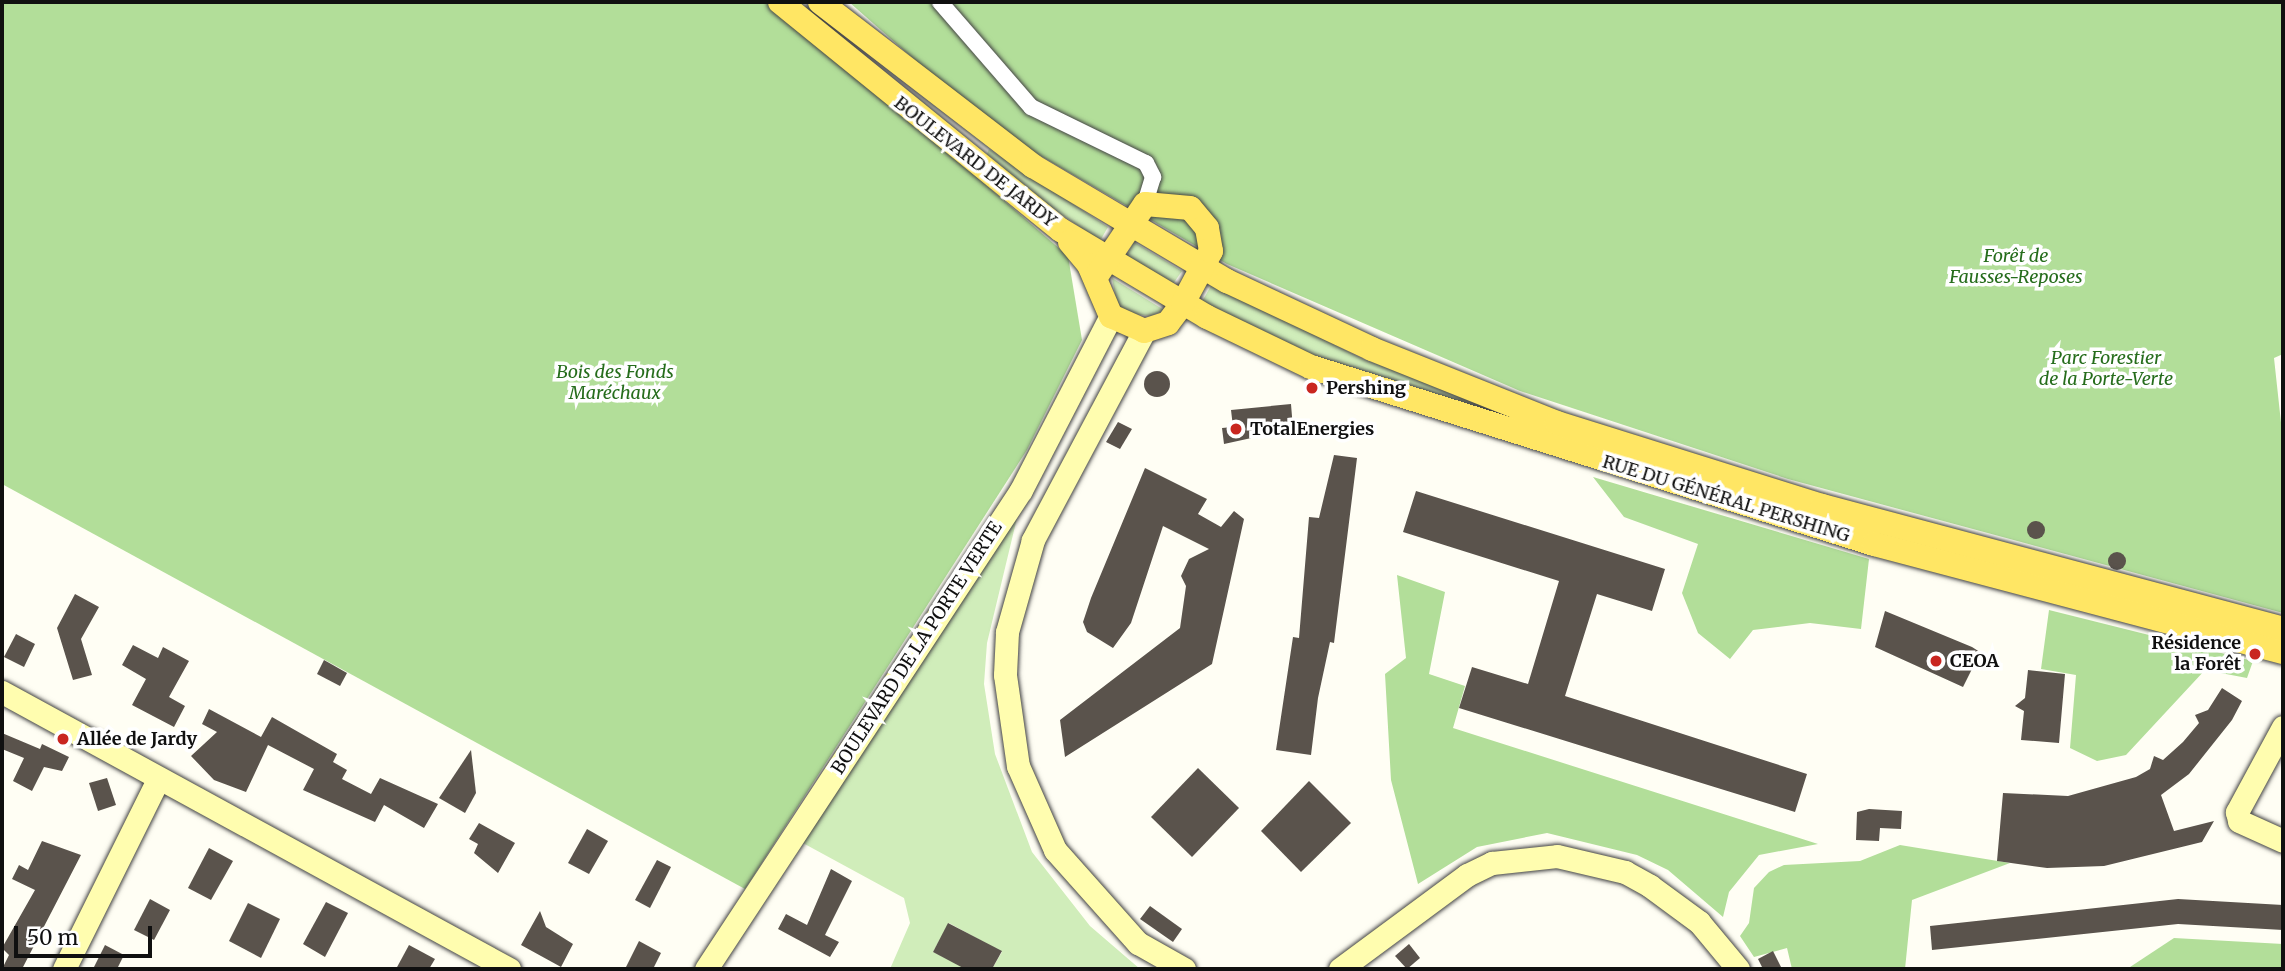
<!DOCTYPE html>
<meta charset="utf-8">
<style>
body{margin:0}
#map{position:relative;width:2285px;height:971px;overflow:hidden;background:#fffef4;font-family:Merriweather,serif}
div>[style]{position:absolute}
.green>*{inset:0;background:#d0edba}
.forest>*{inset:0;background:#b2de99}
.building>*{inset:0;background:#5a534c}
.round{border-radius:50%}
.roads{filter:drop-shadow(0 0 2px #434343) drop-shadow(0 0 2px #434343)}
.street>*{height:16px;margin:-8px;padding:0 8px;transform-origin:8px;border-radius:8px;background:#fff}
.secondary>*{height:23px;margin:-11.5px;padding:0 11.5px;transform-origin:11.5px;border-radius:11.5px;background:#fffdaf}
.primary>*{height:24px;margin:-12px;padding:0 12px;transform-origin:12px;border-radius:12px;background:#ffe664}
.dots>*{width:19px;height:19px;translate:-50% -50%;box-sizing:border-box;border:4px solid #fff;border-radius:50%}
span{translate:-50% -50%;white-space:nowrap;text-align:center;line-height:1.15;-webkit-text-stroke:7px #fff;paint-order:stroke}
.street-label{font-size:18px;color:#101010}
.park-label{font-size:18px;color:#266d1c;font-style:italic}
.poi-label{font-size:18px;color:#101010;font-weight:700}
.left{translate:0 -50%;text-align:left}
.right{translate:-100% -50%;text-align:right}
.frame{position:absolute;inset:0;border:4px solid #101010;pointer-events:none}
.scale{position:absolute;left:14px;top:926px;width:138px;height:32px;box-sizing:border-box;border:4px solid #101010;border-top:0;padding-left:9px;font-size:21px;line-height:24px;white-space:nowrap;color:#101010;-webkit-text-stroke:5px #fff;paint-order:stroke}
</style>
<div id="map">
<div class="green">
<div style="clip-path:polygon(989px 149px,1108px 227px,1100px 241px,1041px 200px,987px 154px)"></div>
<div style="clip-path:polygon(1134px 242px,1182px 271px,1173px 284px,1126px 256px)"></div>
<div style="clip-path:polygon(1112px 278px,1164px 310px,1151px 316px,1132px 314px,1117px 304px)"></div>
<div style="clip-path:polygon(1212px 284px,1365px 360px,1824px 517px,1377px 383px,1200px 305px)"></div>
<div style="clip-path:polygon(1017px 518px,987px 643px,984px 684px,995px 754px,1032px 852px,1090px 926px,1140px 969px,992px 969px,1002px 952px,949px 923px,933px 952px,970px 969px,890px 969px,910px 923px,904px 898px,801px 842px)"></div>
</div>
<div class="forest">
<div style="clip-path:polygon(2px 2px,774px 2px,1068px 256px,1082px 340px,1027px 450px,745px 889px,2px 484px)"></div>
<div style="clip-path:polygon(849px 2px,2283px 2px,2283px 354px,2274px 358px,2283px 441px,2283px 613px,1788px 479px,1520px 391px,1227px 264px,1113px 198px,991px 127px)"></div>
<div style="clip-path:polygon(1593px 477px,1869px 559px,1861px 629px,1810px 623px,1753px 630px,1730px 659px,1698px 633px,1682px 593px,1698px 544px,1624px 517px)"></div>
<div style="clip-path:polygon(1397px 575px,1445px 592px,1429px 674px,1465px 686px,1453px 728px,1818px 844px,1759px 855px,1729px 892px,1723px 917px,1668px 870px,1637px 855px,1547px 833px,1477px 847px,1418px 884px,1391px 780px,1385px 674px,1406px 658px)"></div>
<div style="clip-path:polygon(2049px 610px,2253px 661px,2247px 678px,2205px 670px,2126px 755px,2097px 761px,2070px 748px,2076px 675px,2041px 669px)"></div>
<div style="clip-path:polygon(1900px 845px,2010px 863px,1912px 900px,1905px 969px,1792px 969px,1787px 948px,1754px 957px,1740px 936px,1749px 923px,1754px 888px,1769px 872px,1784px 865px,1860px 861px)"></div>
<div style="clip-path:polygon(2174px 938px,2283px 944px,2283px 969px,2127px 969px)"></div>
</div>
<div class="building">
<div class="round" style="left:1144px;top:371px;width:26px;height:26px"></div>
<div style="clip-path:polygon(1291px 404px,1293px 429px,1224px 444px,1222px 428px,1233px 427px,1231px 410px)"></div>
<div style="clip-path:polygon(1118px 422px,1132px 429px,1120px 449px,1106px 442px)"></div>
<div style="clip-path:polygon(1334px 455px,1357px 458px,1334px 643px,1330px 642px,1318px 698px,1311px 755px,1276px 750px,1293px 637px,1299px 638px,1309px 517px,1319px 518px)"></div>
<div style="clip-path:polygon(1145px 468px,1207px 499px,1198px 514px,1221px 527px,1234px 511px,1244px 519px,1212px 664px,1065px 757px,1060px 720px,1180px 628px,1186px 586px,1181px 576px,1189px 559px,1209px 549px,1163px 526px,1131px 623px,1113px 648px,1087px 632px,1083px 622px,1091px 598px)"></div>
<div style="clip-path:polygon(1416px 491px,1665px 569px,1652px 611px,1597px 594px,1565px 696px,1807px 774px,1795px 812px,1459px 708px,1472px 667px,1528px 684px,1559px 581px,1403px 532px)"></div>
<div class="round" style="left:2027px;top:521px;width:18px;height:18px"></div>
<div class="round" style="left:2108px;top:552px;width:18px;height:18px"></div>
<div style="clip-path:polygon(75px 594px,99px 607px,81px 639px,92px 675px,73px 680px,57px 628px)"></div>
<div style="clip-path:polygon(1885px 611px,1972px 647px,1983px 654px,1984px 665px,1972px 669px,1963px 687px,1875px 647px)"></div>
<div style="clip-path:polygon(16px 634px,35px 644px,24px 667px,4px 657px)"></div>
<div style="clip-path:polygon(133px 645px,158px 658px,163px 647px,189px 661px,169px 697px,185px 706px,174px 727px,132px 705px,146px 679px,122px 665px)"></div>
<div style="clip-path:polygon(324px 660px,347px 673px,340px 686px,317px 674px)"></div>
<div style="clip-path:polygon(2028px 670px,2065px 674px,2059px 743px,2021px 740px,2024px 711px,2015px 706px,2025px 698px)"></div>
<div style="clip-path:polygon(2222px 688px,2242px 701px,2232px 720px,2189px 774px,2161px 795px,2174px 831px,2214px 821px,2202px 842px,2104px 866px,2047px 868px,1997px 861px,2003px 793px,2068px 796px,2136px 777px,2150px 769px,2154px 756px,2163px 760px,2183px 742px,2199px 723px,2195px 715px,2208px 710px)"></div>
<div style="clip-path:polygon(209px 709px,261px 737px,272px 717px,337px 754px,333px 762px,347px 770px,342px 779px,371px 794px,380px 778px,438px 804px,424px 828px,384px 805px,375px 822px,303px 790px,314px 769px,268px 745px,246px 792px,214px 780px,191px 756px,217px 732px,202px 724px)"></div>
<div style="clip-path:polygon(2px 733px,40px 749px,42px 744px,69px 757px,62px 771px,44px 767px,32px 791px,13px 781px,24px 758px,2px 749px)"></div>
<div style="clip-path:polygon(471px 750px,476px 793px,465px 813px,439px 798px)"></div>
<div style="clip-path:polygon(1198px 768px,1239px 808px,1192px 857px,1151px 817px)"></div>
<div style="clip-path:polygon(107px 778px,116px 805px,98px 811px,89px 783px)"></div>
<div style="clip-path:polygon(1309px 781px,1351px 823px,1301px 872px,1261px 831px)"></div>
<div style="clip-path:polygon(1869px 809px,1902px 811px,1901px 829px,1880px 828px,1879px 841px,1856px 840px,1857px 812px)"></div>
<div style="clip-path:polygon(479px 823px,515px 843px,498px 873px,474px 853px,478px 844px,469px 839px)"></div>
<div style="clip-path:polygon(587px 829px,608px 841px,589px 874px,568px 863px)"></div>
<div style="clip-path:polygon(42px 841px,81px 855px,22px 969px,2px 969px,9px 955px,2px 948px,35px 890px,12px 879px,19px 865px,28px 870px)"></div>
<div style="clip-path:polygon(209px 848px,233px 861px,211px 900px,188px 888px)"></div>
<div style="clip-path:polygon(657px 860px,671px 867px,650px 908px,635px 900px)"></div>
<div style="clip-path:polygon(831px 869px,852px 881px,825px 935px,839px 942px,830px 957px,778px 929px,786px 914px,807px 925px)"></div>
<div style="clip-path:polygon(150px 899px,170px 910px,154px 940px,134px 930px)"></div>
<div style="clip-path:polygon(2178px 899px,2283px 905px,2283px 930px,2178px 924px,1932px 950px,1930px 926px)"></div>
<div style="clip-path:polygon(326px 902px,348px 913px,325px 957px,303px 944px)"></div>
<div style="clip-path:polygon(248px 903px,280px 919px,261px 958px,229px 941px)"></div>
<div style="clip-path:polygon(1150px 906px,1182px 929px,1173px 942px,1140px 919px)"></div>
<div style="clip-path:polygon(540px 911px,546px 927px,573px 944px,561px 967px,521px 945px)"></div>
<div style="clip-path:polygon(948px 923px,1002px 951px,992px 969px,965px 969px,933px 952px)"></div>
<div style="clip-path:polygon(639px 941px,661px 953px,653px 969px,625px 969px)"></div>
<div style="clip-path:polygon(1409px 944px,1420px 958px,1407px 969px,1395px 956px)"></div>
<div style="clip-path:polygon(105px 945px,124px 955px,117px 969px,93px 969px)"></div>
<div style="clip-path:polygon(409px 945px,435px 959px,429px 969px,396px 969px)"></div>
<div style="clip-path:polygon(1773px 951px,1782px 969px,1763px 969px,1758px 959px)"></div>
</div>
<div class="roads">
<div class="street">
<div style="left:940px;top:2px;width:139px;rotate:49.1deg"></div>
<div style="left:1031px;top:107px;width:128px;rotate:26deg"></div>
<div style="left:1146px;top:163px;width:16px;rotate:63deg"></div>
<div style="left:1153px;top:177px;width:28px;rotate:107deg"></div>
</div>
<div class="secondary">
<div style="left:1144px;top:331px;width:237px;rotate:118deg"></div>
<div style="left:1033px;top:540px;width:96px;rotate:105.8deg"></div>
<div style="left:1007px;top:632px;width:43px;rotate:92.7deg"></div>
<div style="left:1005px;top:675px;width:92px;rotate:81.9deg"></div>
<div style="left:1018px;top:766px;width:92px;rotate:66.2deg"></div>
<div style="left:1055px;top:850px;width:125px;rotate:48.3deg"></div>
<div style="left:1138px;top:943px;width:53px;rotate:29.5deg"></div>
<div style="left:2px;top:692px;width:578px;rotate:28.65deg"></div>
<div style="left:2283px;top:727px;width:97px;rotate:118.4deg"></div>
<div style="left:2237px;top:812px;width:9px;rotate:77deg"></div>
<div style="left:2239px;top:821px;width:48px;rotate:24.4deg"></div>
<div style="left:64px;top:969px;width:213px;rotate:-63.6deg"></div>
<div style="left:706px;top:969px;width:573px;rotate:-56.67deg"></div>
<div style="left:1021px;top:490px;width:196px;rotate:-62.7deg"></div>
<div style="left:1340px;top:969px;width:158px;rotate:-36.5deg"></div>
<div style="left:1467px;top:875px;width:28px;rotate:-26deg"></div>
<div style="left:1492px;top:863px;width:65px;rotate:-6.1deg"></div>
<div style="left:1557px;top:856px;width:70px;rotate:13.2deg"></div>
<div style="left:1625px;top:872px;width:29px;rotate:29deg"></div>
<div style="left:1650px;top:886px;width:61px;rotate:36.3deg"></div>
<div style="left:1699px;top:922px;width:61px;rotate:50.3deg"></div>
</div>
<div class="primary">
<div style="left:780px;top:2px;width:362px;rotate:39.1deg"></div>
<div style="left:1061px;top:230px;width:170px;rotate:30.8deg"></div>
<div style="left:1207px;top:317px;width:115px;rotate:25.7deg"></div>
<div style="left:1311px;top:367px;width:590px;rotate:17.45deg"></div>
<div style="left:1874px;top:544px;width:423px;rotate:14.8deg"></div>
<div style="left:820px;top:2px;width:269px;rotate:37.6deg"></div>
<div style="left:1033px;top:166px;width:226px;rotate:30.7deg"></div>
<div style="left:1227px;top:281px;width:160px;rotate:25.1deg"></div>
<div style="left:1372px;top:349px;width:199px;rotate:21.8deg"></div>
<div style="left:1557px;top:423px;width:278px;rotate:17.4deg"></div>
<div style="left:1822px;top:506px;width:477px;rotate:14.9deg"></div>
<div style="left:1070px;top:242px;width:30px;rotate:50deg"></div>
<div style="left:1089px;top:265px;width:56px;rotate:66.7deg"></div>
<div style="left:1111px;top:316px;width:36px;rotate:24deg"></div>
<div style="left:1144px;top:331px;width:25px;rotate:-18deg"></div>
<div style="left:1168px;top:323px;width:25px;rotate:-53deg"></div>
<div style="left:1183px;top:303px;width:59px;rotate:-61.7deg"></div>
<div style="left:1211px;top:251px;width:23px;rotate:-100deg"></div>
<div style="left:1207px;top:228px;width:26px;rotate:-130deg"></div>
<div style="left:1190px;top:208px;width:45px;rotate:-174.9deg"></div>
<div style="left:1145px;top:204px;width:89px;rotate:124deg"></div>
</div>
</div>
<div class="dots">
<div style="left:1312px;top:388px;background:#c92620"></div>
<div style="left:1236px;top:429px;background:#c92620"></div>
<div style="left:2255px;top:654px;background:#c92620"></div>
<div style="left:1936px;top:661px;background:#c92620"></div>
<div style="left:63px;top:739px;background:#c92620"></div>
</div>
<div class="street-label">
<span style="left:975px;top:162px;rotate:38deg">BOULEVARD DE JARDY</span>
<span style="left:1726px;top:499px;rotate:17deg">RUE DU GÉNÉRAL PERSHING</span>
<span style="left:917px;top:648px;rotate:-57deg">BOULEVARD DE LA PORTE VERTE</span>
</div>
<div class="park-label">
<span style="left:2016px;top:267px">Forêt de<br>Fausses-Reposes</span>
<span style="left:2106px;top:369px">Parc Forestier<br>de la Porte-Verte</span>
<span style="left:615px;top:383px">Bois des Fonds<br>Maréchaux</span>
</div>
<div class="poi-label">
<span class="left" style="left:1326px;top:388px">Pershing</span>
<span class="left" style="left:1250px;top:429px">TotalEnergies</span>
<span class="right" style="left:2241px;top:654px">Résidence<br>la Forêt</span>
<span class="left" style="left:1950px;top:661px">CEOA</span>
<span class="left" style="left:77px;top:739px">Allée de Jardy</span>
</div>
<div class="frame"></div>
<div class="scale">50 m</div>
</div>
